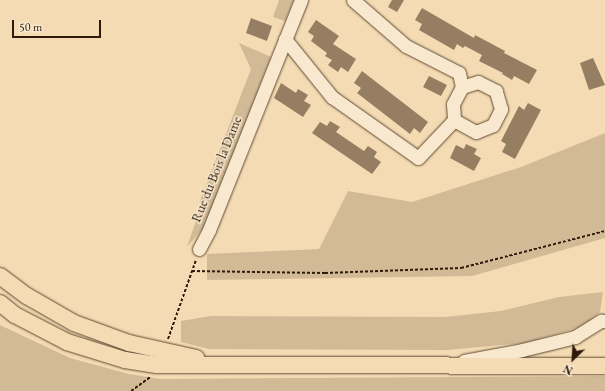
<!DOCTYPE html>
<style>
body{margin:0}
#map{position:relative;width:605px;height:391px;overflow:hidden;background:#f4dbb3;font-family:"EB Garamond",serif}
div>[style]{position:absolute}
.green>*{inset:0;background:#d2ba96}
.building>*{inset:0;background:#957e62}
.path>*{height:2px;margin-top:-1px;transform-origin:0;background:repeating-linear-gradient(90deg,#2e1a0a 0 3px,transparent 0 5px)}
.roads{filter:drop-shadow(0 0 1px #604a34) drop-shadow(0 0 1px #604a34)}
.minor>*{height:13px;margin:-6.5px;padding:0 6.5px;transform-origin:6.5px;border-radius:6.5px;background:#f8e8ce}
.major>*{height:16px;margin:-8px;padding:0 8px;transform-origin:8px;border-radius:8px;background:#f4dbb3}
span{translate:-50% -50%;white-space:nowrap;text-align:center;line-height:1.15;-webkit-text-stroke:3px #f8e8ce;paint-order:stroke}
.street-label{font-size:14px;color:#2e1a0a}
.north{position:absolute;left:553px;top:339px;width:40px;height:40px;-webkit-text-stroke:3px #f8e8ce;paint-order:stroke;rotate:205deg;font-size:11px;font-weight:700;line-height:16px;text-align:center;color:#2e1a0a}
.north::after{content:'';display:block;margin:auto;width:14px;height:18px;background:#2e1a0a;clip-path:polygon(50% 0,100% 100%,50% 72%,0 100%)}
.scale{position:absolute;left:12px;top:20px;width:89px;height:18px;box-sizing:border-box;border:2px solid #2e1a0a;border-top:0;padding-left:5px;font-size:12px;line-height:14px;white-space:nowrap;color:#2e1a0a;-webkit-text-stroke:3px #f8e8ce;paint-order:stroke}
</style>
<div id="map">
<div class="green">
<div style="clip-path:polygon(279px 0,294px 0,285px 21px,273px 17px)"></div>
<div style="clip-path:polygon(239px 43px,271px 57px,205px 226px,187px 247px,199px 212px,200px 201px,251px 69px)"></div>
<div style="clip-path:polygon(605px 133px,605px 238px,472px 276px,207px 280px,207px 254px,319px 249px,348px 191px,412px 202px,521px 167px)"></div>
<div style="clip-path:polygon(603px 292px,600px 312px,581px 327px,525px 343px,447px 350px,209px 349px,181px 342px,181px 321px,211px 316px,445px 317px,501px 311px,559px 297px)"></div>
<div style="clip-path:polygon(0 325px,70px 358px,129px 374px,161px 379px,605px 376px,605px 391px,0 391px)"></div>
</div>
<div class="building">
<div style="clip-path:polygon(392px 0,404px 0,397px 12px,388px 7px)"></div>
<div style="clip-path:polygon(422px 8px,474px 38px,475px 35px,505px 51px,504px 53px,537px 70px,529px 84px,514px 76px,512px 80px,502px 74px,503px 73px,479px 61px,482px 55px,465px 46px,463px 48px,457px 44px,454px 50px,419px 30px,422px 24px,415px 20px)"></div>
<div style="clip-path:polygon(251px 18px,272px 26px,267px 41px,246px 33px)"></div>
<div style="clip-path:polygon(316px 20px,339px 36px,333px 44px,356px 59px,348px 72px,341px 67px,338px 72px,328px 65px,332px 60px,325px 56px,327px 53px,311px 41px,314px 36px,308px 32px)"></div>
<div style="clip-path:polygon(593px 58px,605px 85px,589px 90px,580px 63px)"></div>
<div style="clip-path:polygon(362px 71px,428px 122px,420px 133px,414px 128px,410px 134px,357px 93px,361px 88px,354px 83px)"></div>
<div style="clip-path:polygon(429px 76px,447px 85px,441px 96px,423px 87px)"></div>
<div style="clip-path:polygon(281px 83px,296px 93px,298px 89px,308px 95px,304px 101px,311px 105px,303px 117px,274px 98px)"></div>
<div style="clip-path:polygon(528px 103px,541px 110px,515px 159px,502px 152px,506px 144px,501px 141px,519px 106px,524px 110px)"></div>
<div style="clip-path:polygon(330px 121px,340px 127px,336px 132px,364px 151px,368px 146px,377px 152px,374px 157px,381px 162px,372px 174px,312px 133px,320px 122px,327px 126px)"></div>
<div style="clip-path:polygon(466px 144px,477px 149px,474px 154px,481px 158px,474px 171px,450px 158px,456px 145px,464px 149px)"></div>
</div>
<div class="path">
<div style="left:192px;top:271px;width:133px;rotate:0.9deg"></div>
<div style="left:325px;top:273px;width:136px;rotate:-2.1deg"></div>
<div style="left:461px;top:268px;width:149px;rotate:-14.4deg"></div>
<div style="left:168px;top:339px;width:84px;rotate:-70.5deg"></div>
<div style="left:131px;top:391px;width:24px;rotate:-36deg"></div>
</div>
<div class="roads">
<div class="minor">
<div style="left:353px;top:0;width:70px;rotate:41deg"></div>
<div style="left:406px;top:46px;width:59px;rotate:27deg"></div>
<div style="left:459px;top:73px;width:14px;rotate:78deg"></div>
<div style="left:285px;top:39px;width:75px;rotate:51deg"></div>
<div style="left:332px;top:97px;width:105px;rotate:35.3deg"></div>
<div style="left:418px;top:158px;width:52px;rotate:-46.5deg"></div>
<div style="left:454px;top:120px;width:25px;rotate:29deg"></div>
<div style="left:476px;top:132px;width:18px;rotate:-22deg"></div>
<div style="left:493px;top:125px;width:18px;rotate:-63deg"></div>
<div style="left:501px;top:109px;width:19px;rotate:-106deg"></div>
<div style="left:496px;top:91px;width:20px;rotate:-153deg"></div>
<div style="left:478px;top:82px;width:17px;rotate:163deg"></div>
<div style="left:462px;top:87px;width:19px;rotate:118deg"></div>
<div style="left:453px;top:104px;width:16px;rotate:86deg"></div>
<div style="left:199px;top:249px;width:21px;rotate:-62deg"></div>
<div style="left:209px;top:230px;width:248px;rotate:-68.2deg"></div>
<div style="left:464px;top:361px;width:59px;rotate:-10.7deg"></div>
<div style="left:522px;top:350px;width:55px;rotate:-13.8deg"></div>
<div style="left:575px;top:337px;width:31px;rotate:-32deg"></div>
<div style="left:601px;top:321px;width:4px"></div>
</div>
<div class="major">
<div style="left:0;top:276px;width:34px;rotate:37deg"></div>
<div style="left:27px;top:296px;width:54px;rotate:29.9deg"></div>
<div style="left:74px;top:323px;width:59px;rotate:20deg"></div>
<div style="left:129px;top:343px;width:69px;rotate:12.6deg"></div>
<div style="left:0;top:303px;width:19px;rotate:39deg"></div>
<div style="left:15px;top:315px;width:59px;rotate:27.4deg"></div>
<div style="left:67px;top:342px;width:61px;rotate:17.2deg"></div>
<div style="left:125px;top:360px;width:32px;rotate:9deg"></div>
<div style="left:157px;top:365px;width:448px;rotate:0.1deg"></div>
</div>
</div>
<div class="street-label">
<span style="left:216px;top:169px;rotate:-68deg">Rue du Bois la Dame</span>
</div>
<div class="north">N</div>
<div class="scale">50 m</div>
</div>
